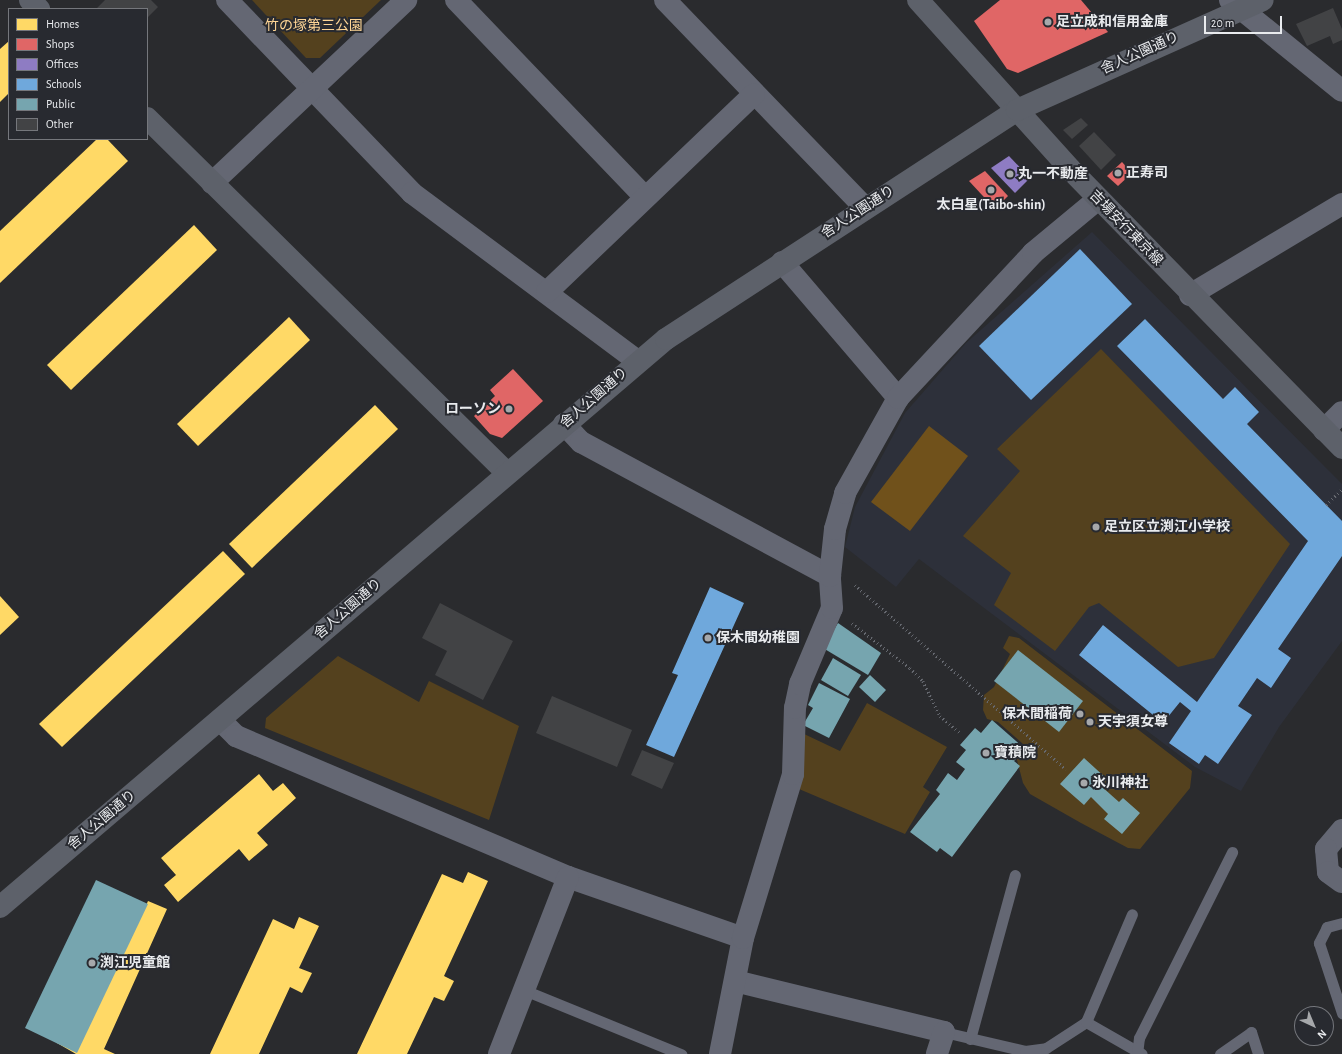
<!DOCTYPE html>
<meta charset="utf-8">
<style>
body{margin:0}
#map{position:relative;width:1342px;height:1054px;overflow:hidden;background:#2a2b2e;font-family:"Alegreya Sans","Noto Sans JP",sans-serif}
div>[style]{position:absolute}
.built>*{inset:0;background:#2d303a}
.green>*{inset:0;background:#54411e}
.water>*{inset:0;background:#70511b}
.homes>*{inset:0;background:#ffd966}
.shops>*{inset:0;background:#e06666}
.offices>*{inset:0;background:#8e7cc3}
.schools>*{inset:0;background:#6fa8dc}
.public>*{inset:0;background:#76a5af}
.building>*{inset:0;background:#424345}
.path>*{height:2.5px;margin-top:-1.25px;transform-origin:0;background:repeating-linear-gradient(90deg,#666970 0 1px,transparent 0 4px)}
.lane>*{height:11px;margin:-5.5px;padding:0 5.5px;transform-origin:5.5px;border-radius:5.5px;background:#646773}
.street>*{height:22px;margin:-11px;padding:0 11px;transform-origin:11px;border-radius:11px;background:#646773}
.secondary>*{height:22px;margin:-11px;padding:0 11px;transform-origin:11px;border-radius:11px;background:#5d616a}
.dots>*{width:11px;height:11px;translate:-50% -50%;box-sizing:border-box;border:2px solid #282a30;border-radius:50%}
span{translate:-50% -50%;white-space:nowrap;text-align:center;line-height:1.15;-webkit-text-stroke:4px #282a30;paint-order:stroke}
.poi-label{font-size:14px;color:#e9ebee;font-weight:700}
.left{translate:0 -50%;text-align:left}
.right{translate:-100% -50%;text-align:right}
.park-label{font-size:14px;color:#fed595}
.street-label{font-size:14px;color:#e9ebee}
.legend{position:absolute;left:8px;top:8px;width:140px;height:132px;box-sizing:border-box;background:#282a30;border:1px solid #75777c;margin:0;padding:5px 7px;list-style:none;font-size:12px;color:#e9ebee}
.legend li{display:flex;align-items:center;gap:8px;height:20px}
.legend b{width:20px;border:1px solid #75777c}
.north{position:absolute;left:1294px;top:1006px;width:40px;height:40px;box-sizing:border-box;background:#282a30;border:1px solid #75777c;border-radius:50%;rotate:136deg;font-size:11px;font-weight:700;line-height:16px;text-align:center;color:#e9ebee}
.north::after{content:'';display:block;margin:auto;width:14px;height:18px;background:#a6a8ab;clip-path:polygon(50% 0,100% 100%,50% 72%,0 100%)}
.scale{position:absolute;left:1204px;top:16px;width:78px;height:18px;box-sizing:border-box;border:2px solid #e9ebee;border-top:0;padding-left:5px;font-size:12px;line-height:14px;white-space:nowrap;color:#e9ebee;-webkit-text-stroke:3px #282a30;paint-order:stroke}
</style>
<div id="map">
<div class="built">
<div style="clip-path:polygon(1092px 232px,1342px 484px,1342px 641px,1279px 727px,1241px 791px,1195px 767px,919px 559px,896px 587px,845px 547px,855px 507px,905px 413px,966px 343px)"></div>
</div>
<div class="green">
<div style="clip-path:polygon(252px 0,381px 0,320px 58px,306px 58px)"></div>
<div style="clip-path:polygon(1101px 349px,1290px 544px,1214px 658px,1178px 667px,1099px 603px,1089px 607px,1055px 651px,994px 605px,1011px 573px,963px 536px,1020px 471px,997px 449px)"></div>
<div style="clip-path:polygon(1009px 636px,1019px 638px,1192px 771px,1190px 788px,1140px 849px,1128px 848px,1081px 823px,1030px 794px,1023px 783px,1017px 760px,1023px 744px,998px 722px,987px 719px,983px 710px,984px 695px,994px 687px,1010px 654px,1003px 648px)"></div>
<div style="clip-path:polygon(338px 656px,419px 702px,429px 681px,519px 726px,489px 820px,265px 728px,266px 718px)"></div>
<div style="clip-path:polygon(867px 703px,947px 747px,923px 787px,930px 792px,905px 834px,799px 789px,802px 733px,840px 751px)"></div>
</div>
<div class="water">
<div style="clip-path:polygon(929px 426px,968px 456px,910px 531px,871px 502px)"></div>
</div>
<div class="homes">
<div style="clip-path:polygon(9px 41px,9px 93px,0 102px,0 49px)"></div>
<div style="clip-path:polygon(97px 139px,107px 139px,128px 161px,0 283px,0 231px)"></div>
<div style="clip-path:polygon(194px 225px,217px 250px,71px 390px,47px 365px)"></div>
<div style="clip-path:polygon(289px 317px,310px 340px,198px 446px,177px 424px)"></div>
<div style="clip-path:polygon(375px 405px,398px 429px,252px 568px,229px 544px)"></div>
<div style="clip-path:polygon(223px 551px,245px 574px,62px 747px,39px 724px)"></div>
<div style="clip-path:polygon(0 596px,19px 617px,0 635px)"></div>
<div style="clip-path:polygon(259px 774px,273px 791px,283px 783px,296px 798px,257px 833px,268px 845px,249px 861px,239px 849px,178px 902px,164px 885px,176px 875px,161px 858px)"></div>
<div style="clip-path:polygon(468px 872px,488px 881px,444px 976px,454px 981px,444px 1001px,434px 997px,407px 1054px,357px 1054px,442px 874px,463px 883px)"></div>
<div style="clip-path:polygon(148px 901px,167px 909px,104px 1049px,115px 1054px,76px 1054px,57px 1043px,120px 903px,143px 912px)"></div>
<div style="clip-path:polygon(299px 917px,319px 926px,299px 968px,312px 973px,302px 993px,290px 987px,259px 1054px,210px 1054px,273px 919px,294px 929px)"></div>
</div>
<div class="shops">
<div style="clip-path:polygon(1000px 0,1081px 0,1108px 32px,1018px 73px,1007px 69px,974px 21px)"></div>
<div style="clip-path:polygon(1122px 162px,1132px 173px,1118px 186px,1107px 176px)"></div>
<div style="clip-path:polygon(985px 171px,1008px 196px,995px 209px,969px 181px)"></div>
<div style="clip-path:polygon(513px 369px,543px 401px,502px 438px,490px 434px,474px 416px,495px 396px,490px 390px)"></div>
</div>
<div class="offices">
<div style="clip-path:polygon(1009px 156px,1030px 178px,1015px 193px,991px 168px)"></div>
</div>
<div class="schools">
<div style="clip-path:polygon(1080px 249px,1132px 304px,1031px 400px,979px 346px)"></div>
<div style="clip-path:polygon(1145px 319px,1223px 399px,1235px 387px,1259px 412px,1247px 424px,1342px 521px,1342px 556px,1278px 649px,1291px 658px,1271px 688px,1257px 678px,1238px 706px,1252px 715px,1218px 764px,1205px 755px,1199px 764px,1169px 743px,1191px 711px,1180px 702px,1163px 723px,1079px 655px,1103px 625px,1197px 702px,1308px 541px,1117px 346px)"></div>
<div style="clip-path:polygon(710px 587px,744px 603px,674px 757px,646px 745px,678px 675px,672px 673px)"></div>
</div>
<div class="public">
<div style="clip-path:polygon(838px 623px,881px 653px,868px 675px,823px 648px)"></div>
<div style="clip-path:polygon(1018px 650px,1083px 701px,1059px 732px,994px 681px)"></div>
<div style="clip-path:polygon(833px 658px,861px 675px,848px 696px,821px 680px)"></div>
<div style="clip-path:polygon(870px 675px,886px 690px,875px 702px,859px 687px)"></div>
<div style="clip-path:polygon(819px 683px,850px 699px,829px 738px,803px 725px,813px 708px,808px 705px)"></div>
<div style="clip-path:polygon(992px 720px,1025px 749px,1014px 761px,1020px 766px,952px 857px,940px 848px,937px 852px,910px 832px,940px 794px,936px 790px,948px 773px,957px 780px,965px 769px,956px 762px,966px 750px,960px 745px,975px 728px,981px 733px)"></div>
<div style="clip-path:polygon(1084px 758px,1107px 779px,1101px 786px,1119px 802px,1123px 798px,1140px 813px,1122px 834px,1104px 819px,1108px 814px,1091px 797px,1084px 805px,1060px 784px)"></div>
<div style="clip-path:polygon(96px 880px,148px 904px,77px 1053px,25px 1028px)"></div>
</div>
<div class="building">
<div style="clip-path:polygon(105px 0,151px 0,158px 7px,147px 18px,147px 9px,96px 9px)"></div>
<div style="clip-path:polygon(1333px 8px,1342px 29px,1342px 40px,1333px 44px,1330px 36px,1307px 46px,1296px 24px)"></div>
<div style="clip-path:polygon(1081px 118px,1088px 125px,1072px 139px,1063px 130px)"></div>
<div style="clip-path:polygon(1094px 132px,1116px 155px,1101px 170px,1079px 146px)"></div>
<div style="clip-path:polygon(440px 603px,513px 641px,483px 700px,435px 675px,447px 651px,422px 638px)"></div>
<div style="clip-path:polygon(552px 696px,632px 730px,617px 767px,536px 733px)"></div>
<div style="clip-path:polygon(642px 750px,674px 763px,662px 789px,631px 775px)"></div>
</div>
<div class="path">
<div style="left:1326px;top:505px;width:23px;rotate:-45deg"></div>
<div style="left:855px;top:585px;width:280px;rotate:41.1deg"></div>
<div style="left:852px;top:623px;width:73px;rotate:37.8deg"></div>
<div style="left:910px;top:668px;width:18px;rotate:45deg"></div>
<div style="left:923px;top:681px;width:39px;rotate:64deg"></div>
<div style="left:940px;top:716px;width:26px;rotate:40deg"></div>
</div>
<div class="lane">
<div style="left:1342px;top:923px;width:16px;rotate:165deg"></div>
<div style="left:1327px;top:927px;width:18px;rotate:117deg"></div>
<div style="left:1319px;top:943px;width:74px;rotate:71.8deg"></div>
<div style="left:524px;top:990px;width:170px;rotate:22.2deg"></div>
<div style="left:1086px;top:1022px;width:64px;rotate:29.7deg"></div>
<div style="left:944px;top:1032px;width:83px;rotate:13.2deg"></div>
<div style="left:1025px;top:1051px;width:21px;rotate:-8deg"></div>
<div style="left:1046px;top:1048px;width:48px;rotate:-33deg"></div>
<div style="left:1086px;top:1022px;width:117px;rotate:-66.9deg"></div>
<div style="left:970px;top:1039px;width:170px;rotate:-74.7deg"></div>
<div style="left:1137px;top:1054px;width:16px;rotate:-83deg"></div>
<div style="left:1139px;top:1038px;width:208px;rotate:-63.4deg"></div>
<div style="left:1220px;top:1054px;width:38px;rotate:-35deg"></div>
<div style="left:1251px;top:1032px;width:23px;rotate:72deg"></div>
</div>
<div class="street">
<div style="left:227px;top:0;width:267px;rotate:46.2deg"></div>
<div style="left:412px;top:193px;width:281px;rotate:36.7deg"></div>
<div style="left:456px;top:0;width:273px;rotate:46.2deg"></div>
<div style="left:665px;top:0;width:289px;rotate:46.1deg"></div>
<div style="left:1230px;top:0;width:144px;rotate:39.1deg"></div>
<div style="left:212px;top:183px;width:267px;rotate:-43.3deg"></div>
<div style="left:782px;top:262px;width:179px;rotate:49.5deg"></div>
<div style="left:547px;top:292px;width:286px;rotate:-43.7deg"></div>
<div style="left:1190px;top:295px;width:177px;rotate:-30.9deg"></div>
<div style="left:564px;top:424px;width:25px;rotate:47deg"></div>
<div style="left:581px;top:442px;width:283px;rotate:28.3deg"></div>
<div style="left:1324px;top:430px;width:25px;rotate:-45deg"></div>
<div style="left:220px;top:720px;width:23px;rotate:45deg"></div>
<div style="left:236px;top:736px;width:361px;rotate:23deg"></div>
<div style="left:568px;top:877px;width:185px;rotate:19.2deg"></div>
<div style="left:1342px;top:830px;width:25px;rotate:130deg"></div>
<div style="left:1326px;top:849px;width:23px;rotate:85deg"></div>
<div style="left:1328px;top:872px;width:17px;rotate:36deg"></div>
<div style="left:735px;top:981px;width:215px;rotate:13.7deg"></div>
<div style="left:944px;top:1032px;width:23px;rotate:108deg"></div>
<div style="left:499px;top:1054px;width:190px;rotate:-68.7deg"></div>
<div style="left:720px;top:1054px;width:118px;rotate:-78.8deg"></div>
<div style="left:743px;top:938px;width:171px;rotate:-73deg"></div>
<div style="left:793px;top:774px;width:66px;rotate:-88.3deg"></div>
<div style="left:795px;top:708px;width:25px;rotate:-78deg"></div>
<div style="left:800px;top:684px;width:82px;rotate:-67.2deg"></div>
<div style="left:832px;top:608px;width:32px;rotate:-94deg"></div>
<div style="left:830px;top:576px;width:47px;rotate:-83.9deg"></div>
<div style="left:835px;top:529px;width:37px;rotate:-74deg"></div>
<div style="left:845px;top:493px;width:109px;rotate:-60.8deg"></div>
<div style="left:898px;top:398px;width:198px;rotate:-47deg"></div>
<div style="left:1033px;top:253px;width:85px;rotate:-39.7deg"></div>
</div>
<div class="secondary">
<div style="left:30px;top:0;width:13px;rotate:45deg"></div>
<div style="left:918px;top:0;width:227px;rotate:48deg"></div>
<div style="left:1070px;top:169px;width:390px;rotate:45.7deg"></div>
<div style="left:147px;top:118px;width:504px;rotate:44.6deg"></div>
<div style="left:0;top:907px;width:875px;rotate:-40.46deg"></div>
<div style="left:666px;top:339px;width:419px;rotate:-33.1deg"></div>
<div style="left:1017px;top:110px;width:269px;rotate:-24.1deg"></div>
</div>
<div class="dots">
<div style="left:1048px;top:22px;background:#a6a8ab"></div>
<div style="left:1118px;top:173px;background:#a6a8ab"></div>
<div style="left:1010px;top:174px;background:#a6a8ab"></div>
<div style="left:991px;top:190px;background:#a6a8ab"></div>
<div style="left:509px;top:409px;background:#a6a8ab"></div>
<div style="left:1096px;top:527px;background:#a6a8ab"></div>
<div style="left:708px;top:638px;background:#a6a8ab"></div>
<div style="left:1080px;top:714px;background:#a6a8ab"></div>
<div style="left:1090px;top:722px;background:#a6a8ab"></div>
<div style="left:986px;top:753px;background:#a6a8ab"></div>
<div style="left:1084px;top:783px;background:#a6a8ab"></div>
<div style="left:92px;top:963px;background:#a6a8ab"></div>
</div>
<div class="poi-label">
<span class="left" style="left:1056px;top:22px">足立成和信用金庫</span>
<span class="left" style="left:1126px;top:173px">正寿司</span>
<span class="left" style="left:1018px;top:174px">丸一不動産</span>
<span style="left:991px;top:205px">太白星(Taibo-shin)</span>
<span class="right" style="left:501px;top:409px">ローソン</span>
<span class="left" style="left:1104px;top:527px">足立区立渕江小学校</span>
<span class="left" style="left:716px;top:638px">保木間幼稚園</span>
<span class="right" style="left:1072px;top:714px">保木間稲荷</span>
<span class="left" style="left:1098px;top:722px">天宇須女尊</span>
<span class="left" style="left:994px;top:753px">寶積院</span>
<span class="left" style="left:1092px;top:783px">氷川神社</span>
<span class="left" style="left:100px;top:963px">渕江児童館</span>
</div>
<div class="park-label">
<span style="left:314px;top:26px">竹の塚第三公園</span>
</div>
<div class="street-label">
<span style="left:1140px;top:53px;rotate:-24deg">舎人公園通り</span>
<span style="left:858px;top:212px;rotate:-33deg">舎人公園通り</span>
<span style="left:1126px;top:228px;rotate:46deg">吉場安行東京線</span>
<span style="left:594px;top:398px;rotate:-41deg">舎人公園通り</span>
<span style="left:348px;top:609px;rotate:-41deg">舎人公園通り</span>
<span style="left:102px;top:820px;rotate:-40deg">舎人公園通り</span>
</div>
<ul class="legend">
<li><b style="height:11px;background:#ffd966"></b>Homes</li>
<li><b style="height:11px;background:#e06666"></b>Shops</li>
<li><b style="height:11px;background:#8e7cc3"></b>Offices</li>
<li><b style="height:11px;background:#6fa8dc"></b>Schools</li>
<li><b style="height:11px;background:#76a5af"></b>Public</li>
<li><b style="height:11px;background:#424345"></b>Other</li>
</ul>
<div class="north">N</div>
<div class="scale">20 m</div>
</div>
